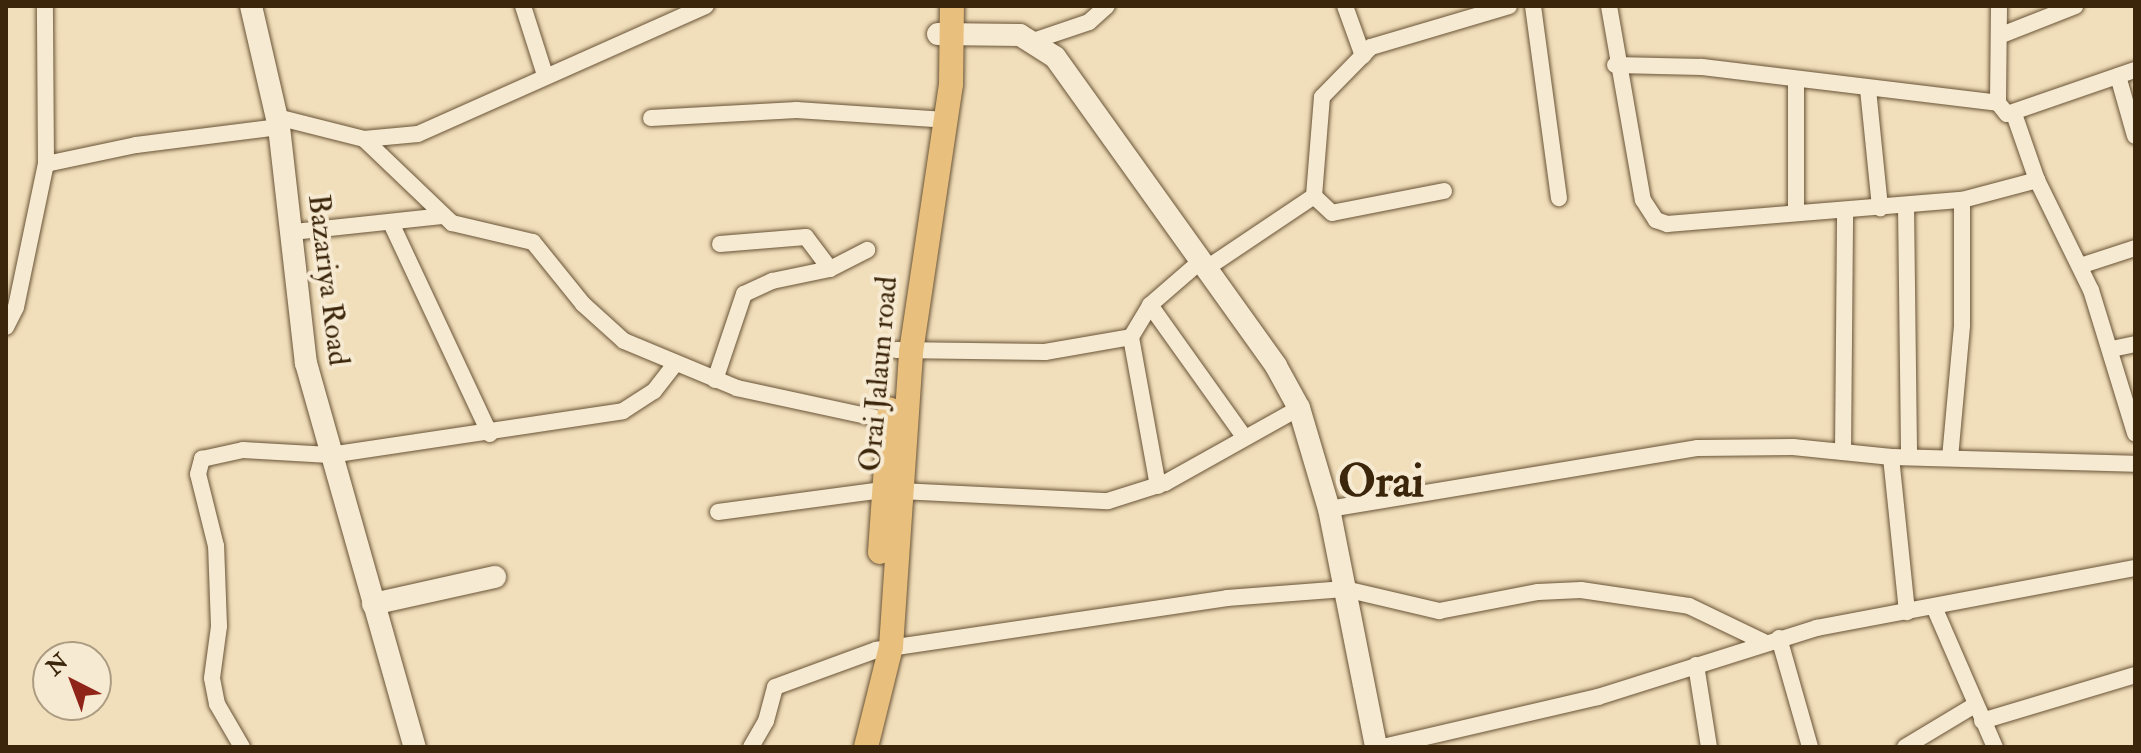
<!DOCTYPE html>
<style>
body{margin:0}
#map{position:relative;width:2141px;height:753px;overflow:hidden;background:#f1deba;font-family:"IM FELL Double Pica",serif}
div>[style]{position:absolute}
.roads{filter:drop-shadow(0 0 2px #695437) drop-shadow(0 0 2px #695437)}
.street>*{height:16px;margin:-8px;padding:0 8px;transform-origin:8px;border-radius:8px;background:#f6ead2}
.secondary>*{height:22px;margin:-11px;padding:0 11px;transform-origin:11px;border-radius:11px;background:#f6ead2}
.primary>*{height:24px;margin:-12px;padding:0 12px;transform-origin:12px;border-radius:12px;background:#e8bf7d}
span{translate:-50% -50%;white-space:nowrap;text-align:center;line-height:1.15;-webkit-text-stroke:8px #f6ead2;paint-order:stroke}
.street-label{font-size:30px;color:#3c260b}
.town-label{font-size:46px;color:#3c260b;font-weight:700}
.frame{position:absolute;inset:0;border:8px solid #3c260b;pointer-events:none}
.north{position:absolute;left:32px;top:641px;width:80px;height:80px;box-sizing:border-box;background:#f6ead2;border:2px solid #ac9c82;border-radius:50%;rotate:318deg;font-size:22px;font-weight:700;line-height:32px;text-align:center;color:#3c260b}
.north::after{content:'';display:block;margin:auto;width:28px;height:36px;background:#8f2418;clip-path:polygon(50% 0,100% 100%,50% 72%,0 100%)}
</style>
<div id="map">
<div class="roads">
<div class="street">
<div style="left:523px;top:6px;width:72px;rotate:72.3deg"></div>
<div style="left:1345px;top:6px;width:53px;rotate:70.2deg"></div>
<div style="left:1533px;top:6px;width:194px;rotate:82.3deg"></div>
<div style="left:1609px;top:6px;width:197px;rotate:80.1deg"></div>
<div style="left:1643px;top:200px;width:24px;rotate:57deg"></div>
<div style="left:1656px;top:220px;width:12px;rotate:20deg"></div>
<div style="left:1667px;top:224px;width:296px;rotate:-4.7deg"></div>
<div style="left:1962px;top:200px;width:78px;rotate:-14.9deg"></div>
<div style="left:1999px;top:6px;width:97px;rotate:90.6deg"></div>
<div style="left:1998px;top:103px;width:14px;rotate:51deg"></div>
<div style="left:2007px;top:114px;width:135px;rotate:-19deg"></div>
<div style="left:1999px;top:36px;width:82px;rotate:-21.5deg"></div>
<div style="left:1033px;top:41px;width:59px;rotate:-18.7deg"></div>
<div style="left:1089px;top:22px;width:24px;rotate:-42deg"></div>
<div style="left:1615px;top:65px;width:87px;rotate:1.3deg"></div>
<div style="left:1702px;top:67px;width:298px;rotate:6.9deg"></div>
<div style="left:2118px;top:76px;width:62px;rotate:74.2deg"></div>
<div style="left:1796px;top:79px;width:133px;rotate:90deg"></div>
<div style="left:1868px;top:89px;width:120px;rotate:84.2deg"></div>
<div style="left:2014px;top:114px;width:70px;rotate:70.8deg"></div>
<div style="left:2037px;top:180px;width:123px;rotate:63.9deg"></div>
<div style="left:2091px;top:290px;width:150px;rotate:72.9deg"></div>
<div style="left:277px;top:117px;width:90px;rotate:14.2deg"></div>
<div style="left:364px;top:139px;width:54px;rotate:-5.3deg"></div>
<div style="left:418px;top:134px;width:315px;rotate:-24deg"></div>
<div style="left:651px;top:118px;width:146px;rotate:-3.1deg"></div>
<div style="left:797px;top:110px;width:137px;rotate:3.8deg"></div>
<div style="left:364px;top:139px;width:122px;rotate:43.7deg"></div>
<div style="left:452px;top:223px;width:83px;rotate:13.2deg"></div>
<div style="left:533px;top:242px;width:80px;rotate:51.1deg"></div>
<div style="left:583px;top:304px;width:55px;rotate:42.1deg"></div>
<div style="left:624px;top:341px;width:122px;rotate:22.6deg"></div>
<div style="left:737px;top:388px;width:166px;rotate:12.2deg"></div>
<div style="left:46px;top:164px;width:92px;rotate:-11.9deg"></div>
<div style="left:136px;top:145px;width:144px;rotate:-7.2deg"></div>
<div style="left:1444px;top:191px;width:114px;rotate:168.9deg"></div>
<div style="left:1332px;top:213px;width:25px;rotate:-137deg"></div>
<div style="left:1314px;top:196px;width:99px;rotate:-85.4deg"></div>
<div style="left:1322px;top:97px;width:70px;rotate:-45.6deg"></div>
<div style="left:1371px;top:47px;width:144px;rotate:-16.5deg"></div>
<div style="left:1906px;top:205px;width:252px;rotate:89.3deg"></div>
<div style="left:391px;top:223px;width:233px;rotate:64.9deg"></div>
<div style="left:293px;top:232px;width:151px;rotate:-6.1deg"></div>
<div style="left:720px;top:244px;width:86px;rotate:-4.7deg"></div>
<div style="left:806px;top:237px;width:40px;rotate:53deg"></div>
<div style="left:2080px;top:266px;width:58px;rotate:-18.1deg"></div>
<div style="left:1207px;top:268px;width:129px;rotate:-33.9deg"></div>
<div style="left:1150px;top:305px;width:163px;rotate:54.5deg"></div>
<div style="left:6px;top:327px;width:22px;rotate:-63deg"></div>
<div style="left:16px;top:307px;width:146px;rotate:-78.2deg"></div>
<div style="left:46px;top:164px;width:158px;rotate:-90.4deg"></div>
<div style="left:2112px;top:349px;width:24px;rotate:-12deg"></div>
<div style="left:896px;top:350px;width:149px;rotate:0.8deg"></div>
<div style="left:1045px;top:352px;width:87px;rotate:-9.9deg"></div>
<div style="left:715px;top:380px;width:91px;rotate:-71.4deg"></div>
<div style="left:744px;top:294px;width:31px;rotate:-25deg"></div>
<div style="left:772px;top:281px;width:59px;rotate:-11.7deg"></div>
<div style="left:830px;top:269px;width:42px;rotate:-27.2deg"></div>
<div style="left:1843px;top:452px;width:242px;rotate:-89.5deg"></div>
<div style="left:1891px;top:457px;width:156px;rotate:84.1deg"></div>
<div style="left:1950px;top:458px;width:134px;rotate:-84.8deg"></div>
<div style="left:1962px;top:325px;width:125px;rotate:-90deg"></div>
<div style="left:1158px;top:486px;width:151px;rotate:-100.3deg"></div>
<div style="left:1131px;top:337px;width:37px;rotate:-59deg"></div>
<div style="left:1150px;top:305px;width:69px;rotate:-40.9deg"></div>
<div style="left:900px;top:491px;width:208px;rotate:2.8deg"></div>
<div style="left:1108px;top:501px;width:60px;rotate:-17.5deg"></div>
<div style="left:1165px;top:483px;width:154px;rotate:-29.2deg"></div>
<div style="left:1329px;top:509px;width:374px;rotate:-9.4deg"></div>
<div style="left:1698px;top:448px;width:95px;rotate:-0.6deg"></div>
<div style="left:1793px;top:447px;width:99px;rotate:5.8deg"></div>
<div style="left:1891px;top:457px;width:244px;rotate:1.6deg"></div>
<div style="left:718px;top:512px;width:166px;rotate:-7.6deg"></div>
<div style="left:1934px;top:607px;width:153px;rotate:66.5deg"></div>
<div style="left:1779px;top:638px;width:113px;rotate:74.1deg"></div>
<div style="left:1696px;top:665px;width:83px;rotate:81deg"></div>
<div style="left:1982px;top:721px;width:160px;rotate:-16.7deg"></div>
<div style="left:242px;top:747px;width:50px;rotate:-120.2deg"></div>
<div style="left:217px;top:704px;width:26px;rotate:-101deg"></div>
<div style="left:212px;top:678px;width:52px;rotate:-82.3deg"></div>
<div style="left:219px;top:626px;width:80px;rotate:-92.1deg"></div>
<div style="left:216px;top:546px;width:74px;rotate:-104deg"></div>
<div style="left:198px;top:474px;width:16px;rotate:-75deg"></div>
<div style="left:202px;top:459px;width:42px;rotate:-12.4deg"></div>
<div style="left:243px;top:450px;width:87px;rotate:3.3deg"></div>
<div style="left:330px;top:455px;width:296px;rotate:-8.5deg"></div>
<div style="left:623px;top:411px;width:37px;rotate:-33deg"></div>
<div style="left:654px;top:391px;width:33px;rotate:-52deg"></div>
<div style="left:751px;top:747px;width:30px;rotate:-60deg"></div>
<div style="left:766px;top:721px;width:35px;rotate:-75deg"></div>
<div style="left:775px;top:687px;width:108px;rotate:-20.1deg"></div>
<div style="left:876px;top:650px;width:355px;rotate:-8.4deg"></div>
<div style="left:1227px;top:598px;width:118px;rotate:-4.4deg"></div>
<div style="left:1345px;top:589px;width:97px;rotate:13.2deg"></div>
<div style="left:1439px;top:611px;width:101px;rotate:-10.9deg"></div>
<div style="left:1538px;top:592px;width:43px;rotate:-2.7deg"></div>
<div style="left:1581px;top:590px;width:109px;rotate:8.4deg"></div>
<div style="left:1689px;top:606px;width:83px;rotate:25.6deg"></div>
<div style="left:1383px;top:747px;width:221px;rotate:-13.1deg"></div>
<div style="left:1598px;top:697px;width:230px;rotate:-17.5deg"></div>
<div style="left:1817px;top:628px;width:324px;rotate:-10.7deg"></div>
<div style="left:1905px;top:747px;width:82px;rotate:-31deg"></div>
</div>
<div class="secondary">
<div style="left:251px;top:6px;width:124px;rotate:77deg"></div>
<div style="left:279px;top:127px;width:238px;rotate:83.5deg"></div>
<div style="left:306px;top:363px;width:399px;rotate:74.2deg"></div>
<div style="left:938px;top:34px;width:82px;rotate:0.7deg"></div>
<div style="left:1020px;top:35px;width:41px;rotate:32.2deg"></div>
<div style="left:1055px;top:57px;width:380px;rotate:54.4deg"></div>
<div style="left:1276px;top:366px;width:48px;rotate:61.3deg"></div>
<div style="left:1299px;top:408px;width:105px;rotate:73.5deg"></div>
<div style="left:1329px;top:509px;width:243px;rotate:78.8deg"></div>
<div style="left:373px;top:604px;width:125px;rotate:-12.5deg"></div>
</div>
<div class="primary">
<div style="left:880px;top:552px;width:143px;rotate:-86deg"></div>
<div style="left:866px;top:747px;width:103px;rotate:-76deg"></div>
<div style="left:891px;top:647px;width:296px;rotate:-86.1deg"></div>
<div style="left:911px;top:352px;width:271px;rotate:-81.5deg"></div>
<div style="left:951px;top:84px;width:78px;rotate:-89.3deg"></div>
</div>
</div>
<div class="street-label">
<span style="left:328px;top:280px;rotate:83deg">Bazariya Road</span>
<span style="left:879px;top:374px;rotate:-85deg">Orai Jalaun road</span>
</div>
<div class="town-label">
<span style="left:1381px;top:482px">Orai</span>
</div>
<div class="frame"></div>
<div class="north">N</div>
</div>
